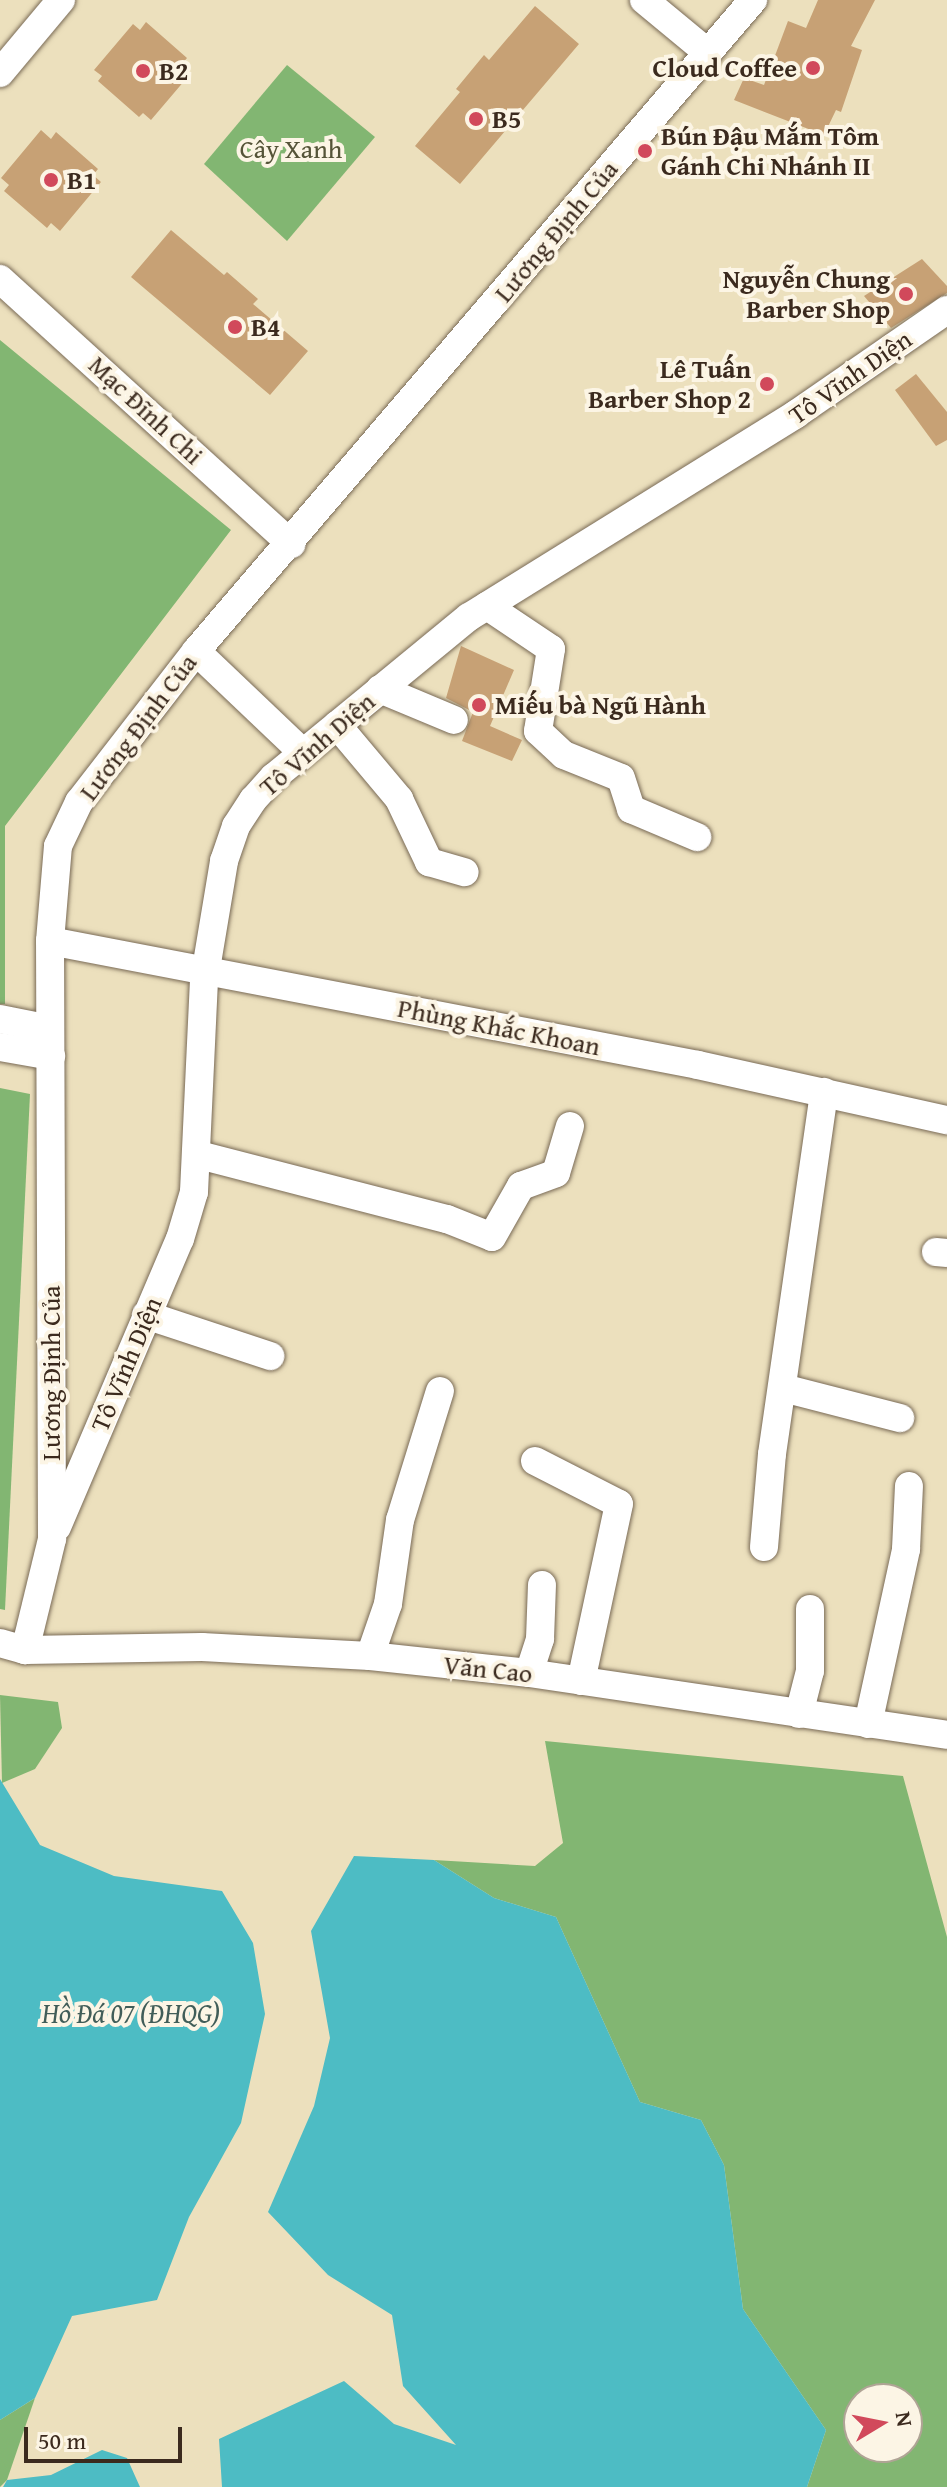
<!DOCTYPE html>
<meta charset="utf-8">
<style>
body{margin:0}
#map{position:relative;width:947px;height:2487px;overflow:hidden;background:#ece0bd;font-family:"Gentium Book Plus",serif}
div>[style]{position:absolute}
.forest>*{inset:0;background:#82b672}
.water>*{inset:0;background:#4dbcc4}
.building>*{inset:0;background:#c7a175}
.roads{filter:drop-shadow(0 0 2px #796a56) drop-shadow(0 0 2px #796a56)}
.minor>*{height:28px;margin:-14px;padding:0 14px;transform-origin:14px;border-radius:14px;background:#fff}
.dots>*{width:22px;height:22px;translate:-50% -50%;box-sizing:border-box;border:4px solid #fcf5e5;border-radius:50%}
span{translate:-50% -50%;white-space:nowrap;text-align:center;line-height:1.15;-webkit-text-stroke:8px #fcf5e5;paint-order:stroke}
.poi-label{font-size:26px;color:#3b2a1e;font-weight:700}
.right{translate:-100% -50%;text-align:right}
.left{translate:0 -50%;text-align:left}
.park-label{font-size:26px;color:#555438}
.street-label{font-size:26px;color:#3b2a1e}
.water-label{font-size:28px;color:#415d58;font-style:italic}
.north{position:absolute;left:843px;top:2383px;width:80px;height:80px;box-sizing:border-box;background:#fcf5e5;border:2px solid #afa495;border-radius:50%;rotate:80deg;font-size:22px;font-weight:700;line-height:32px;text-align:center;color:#3b2a1e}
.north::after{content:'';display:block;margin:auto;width:28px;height:36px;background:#d1495b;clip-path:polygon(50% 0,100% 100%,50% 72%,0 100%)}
.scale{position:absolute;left:24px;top:2427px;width:158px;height:36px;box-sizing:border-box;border:4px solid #3b2a1e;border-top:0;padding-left:10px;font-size:24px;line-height:28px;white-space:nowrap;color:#3b2a1e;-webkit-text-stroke:6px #fcf5e5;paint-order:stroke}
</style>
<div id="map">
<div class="forest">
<div style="clip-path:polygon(287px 65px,375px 137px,287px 241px,204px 164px)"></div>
<div style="clip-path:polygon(0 340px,231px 530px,5px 826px,5px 1004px,0 1004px)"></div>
<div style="clip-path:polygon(0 1088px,30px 1094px,5px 1610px,0 1609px)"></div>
<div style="clip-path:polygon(0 1695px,58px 1702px,62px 1728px,35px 1769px,2px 1783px)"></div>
<div style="clip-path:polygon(evenodd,545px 1741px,903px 1776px,947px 1937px,947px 2487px,807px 2487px,826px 2430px,743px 2309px,724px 2165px,701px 2120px,640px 2102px,556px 1917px,494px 1898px,434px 1860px,535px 1866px,563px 1843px,545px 1741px,859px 2399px,907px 2399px,907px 2447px,859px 2447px,859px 2399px)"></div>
<div style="clip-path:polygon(35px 2398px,7px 2480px,0 2487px,0 2420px)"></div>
</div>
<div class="water">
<div style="clip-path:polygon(0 1779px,40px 1845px,114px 1876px,222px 1891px,253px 1943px,265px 2014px,241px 2123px,189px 2217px,157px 2300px,72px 2316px,35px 2398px,0 2420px)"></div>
<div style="clip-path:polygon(354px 1856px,434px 1860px,494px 1898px,556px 1917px,640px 2102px,701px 2120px,724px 2165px,743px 2309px,826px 2430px,807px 2487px,222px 2487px,219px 2439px,344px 2381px,394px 2424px,456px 2445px,403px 2386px,392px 2315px,328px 2275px,268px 2212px,314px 2106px,330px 2038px,311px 1931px)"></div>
<div style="clip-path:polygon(102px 2450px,127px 2458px,140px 2487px,3px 2487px,7px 2480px,51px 2475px)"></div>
</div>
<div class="building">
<div style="clip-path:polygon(818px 0,875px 0,851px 46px,862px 50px,841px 112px,836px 110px,824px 135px,734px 100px,744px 78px,764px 85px,788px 21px,806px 28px)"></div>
<div style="clip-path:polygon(535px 6px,579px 44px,460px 184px,415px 146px,460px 92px,456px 89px,484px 55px,489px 60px)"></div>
<div style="clip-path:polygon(146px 22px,187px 58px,182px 64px,191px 73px,151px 120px,143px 113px,139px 117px,98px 81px,102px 76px,94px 70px,133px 24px,140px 30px)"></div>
<div style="clip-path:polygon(41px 130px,51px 139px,56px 132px,98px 169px,93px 175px,101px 182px,60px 231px,51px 223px,47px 228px,4px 191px,9px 185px,1px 178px)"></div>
<div style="clip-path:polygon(171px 230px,224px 275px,227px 272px,258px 299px,253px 304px,308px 351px,270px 395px,131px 277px)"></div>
<div style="clip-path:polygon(922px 259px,947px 286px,947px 293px,891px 328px,864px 296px)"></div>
<div style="clip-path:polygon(916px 374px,947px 412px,947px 440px,936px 446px,895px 390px)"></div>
<div style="clip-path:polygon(461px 646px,514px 670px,490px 726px,522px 740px,512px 761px,462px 741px,473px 712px,446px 698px)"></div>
</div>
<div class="roads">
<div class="minor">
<div style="left:644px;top:0;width:83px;rotate:39.6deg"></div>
<div style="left:0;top:73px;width:95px;rotate:-50.1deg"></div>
<div style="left:0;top:279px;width:394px;rotate:42.3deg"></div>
<div style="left:487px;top:606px;width:77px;rotate:33.9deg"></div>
<div style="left:551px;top:649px;width:83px;rotate:99deg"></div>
<div style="left:538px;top:731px;width:35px;rotate:43deg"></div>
<div style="left:564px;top:755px;width:61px;rotate:22deg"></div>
<div style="left:621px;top:778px;width:33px;rotate:72deg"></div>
<div style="left:631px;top:809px;width:72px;rotate:23deg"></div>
<div style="left:196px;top:651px;width:148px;rotate:43.6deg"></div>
<div style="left:380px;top:689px;width:80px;rotate:22.7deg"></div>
<div style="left:337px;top:725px;width:97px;rotate:50deg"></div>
<div style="left:399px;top:799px;width:70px;rotate:64.5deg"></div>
<div style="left:429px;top:862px;width:37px;rotate:16deg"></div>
<div style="left:50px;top:941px;width:660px;rotate:10.83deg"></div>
<div style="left:698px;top:1065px;width:255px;rotate:12.5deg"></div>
<div style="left:0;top:1019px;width:51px;rotate:11.3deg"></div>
<div style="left:0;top:1047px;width:52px;rotate:10deg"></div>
<div style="left:199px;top:1155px;width:256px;rotate:14.5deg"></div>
<div style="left:447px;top:1219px;width:48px;rotate:21.8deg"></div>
<div style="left:492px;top:1237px;width:59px;rotate:-60.4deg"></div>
<div style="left:521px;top:1186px;width:37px;rotate:-20deg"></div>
<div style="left:556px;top:1173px;width:49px;rotate:-73.4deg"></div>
<div style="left:936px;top:1252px;width:11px;rotate:5deg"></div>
<div style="left:146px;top:1315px;width:131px;rotate:18.3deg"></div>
<div style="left:783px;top:1388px;width:121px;rotate:14.4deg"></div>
<div style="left:535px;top:1461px;width:94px;rotate:27.1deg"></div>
<div style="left:619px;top:1504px;width:181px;rotate:102.1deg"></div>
<div style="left:57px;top:1527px;width:313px;rotate:-66.9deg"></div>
<div style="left:180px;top:1239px;width:49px;rotate:-73.4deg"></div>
<div style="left:194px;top:1192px;width:211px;rotate:-87.3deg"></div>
<div style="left:204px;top:981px;width:122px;rotate:-80.5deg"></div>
<div style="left:224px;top:861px;width:37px;rotate:-71deg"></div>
<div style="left:236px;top:826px;width:31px;rotate:-57deg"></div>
<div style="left:253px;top:800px;width:31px;rotate:-48deg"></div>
<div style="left:274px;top:777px;width:252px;rotate:-39.4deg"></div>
<div style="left:469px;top:617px;width:385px;rotate:-31.8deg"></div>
<div style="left:796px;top:414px;width:183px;rotate:-34.6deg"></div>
<div style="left:764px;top:1547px;width:93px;rotate:-85.1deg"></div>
<div style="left:772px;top:1454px;width:366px;rotate:-81.8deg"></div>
<div style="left:0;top:1643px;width:26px;rotate:16deg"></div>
<div style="left:25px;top:1650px;width:177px;rotate:-1deg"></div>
<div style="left:202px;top:1647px;width:168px;rotate:3.1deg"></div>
<div style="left:370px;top:1656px;width:160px;rotate:6.1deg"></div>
<div style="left:529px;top:1673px;width:423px;rotate:8.4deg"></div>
<div style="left:25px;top:1650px;width:114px;rotate:-76.3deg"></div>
<div style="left:52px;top:1539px;width:598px;rotate:-90.19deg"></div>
<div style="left:50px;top:941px;width:95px;rotate:-85.2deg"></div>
<div style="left:58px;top:846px;width:49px;rotate:-64.5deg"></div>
<div style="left:79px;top:802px;width:191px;rotate:-52.2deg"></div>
<div style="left:196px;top:651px;width:857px;rotate:-49.45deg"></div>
<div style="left:370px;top:1656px;width:55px;rotate:-70.9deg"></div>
<div style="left:388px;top:1604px;width:85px;rotate:-81.9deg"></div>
<div style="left:400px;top:1520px;width:135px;rotate:-72.8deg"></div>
<div style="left:529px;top:1673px;width:36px;rotate:-72deg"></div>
<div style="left:540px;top:1639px;width:54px;rotate:-87.9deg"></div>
<div style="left:799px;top:1714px;width:44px;rotate:-75.7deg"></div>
<div style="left:810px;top:1671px;width:62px;rotate:-90deg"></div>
<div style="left:868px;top:1724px;width:179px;rotate:-77.7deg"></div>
<div style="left:906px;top:1549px;width:63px;rotate:-87.3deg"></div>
</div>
</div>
<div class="dots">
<div style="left:813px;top:68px;background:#d1495b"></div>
<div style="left:143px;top:71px;background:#d1495b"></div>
<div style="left:476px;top:119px;background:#d1495b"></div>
<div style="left:645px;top:151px;background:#d1495b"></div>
<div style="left:51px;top:180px;background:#d1495b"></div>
<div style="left:906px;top:294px;background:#d1495b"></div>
<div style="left:235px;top:327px;background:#d1495b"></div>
<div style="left:767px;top:384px;background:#d1495b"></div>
<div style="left:479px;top:705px;background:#d1495b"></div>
</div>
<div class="poi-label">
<span class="right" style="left:797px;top:68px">Cloud Coffee</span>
<span class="left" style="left:159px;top:71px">B2</span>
<span class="left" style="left:492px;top:119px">B5</span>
<span class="left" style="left:661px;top:151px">Bún Đậu Mắm Tôm<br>Gánh Chi Nhánh II</span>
<span class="left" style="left:67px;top:180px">B1</span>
<span class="right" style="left:890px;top:294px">Nguyễn Chung<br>Barber Shop</span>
<span class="left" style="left:251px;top:327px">B4</span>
<span class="right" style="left:751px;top:384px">Lê Tuấn<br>Barber Shop 2</span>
<span class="left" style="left:495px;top:705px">Miếu bà Ngũ Hành</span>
</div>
<div class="park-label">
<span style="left:291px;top:149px">Cây Xanh</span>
</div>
<div class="street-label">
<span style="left:556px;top:231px;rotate:-50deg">Lương Định Của</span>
<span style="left:850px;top:377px;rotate:-35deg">Tô Vĩnh Diện</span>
<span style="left:146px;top:410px;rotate:43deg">Mạc Đĩnh Chi</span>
<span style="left:138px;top:727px;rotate:-53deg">Lương Định Của</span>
<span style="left:317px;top:744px;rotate:-41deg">Tô Vĩnh Diện</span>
<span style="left:499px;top:1027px;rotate:11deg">Phùng Khắc Khoan</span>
<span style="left:126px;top:1364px;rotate:-67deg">Tô Vĩnh Diện</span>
<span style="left:51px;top:1373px;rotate:-90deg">Lương Định Của</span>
<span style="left:488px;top:1669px;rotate:6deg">Văn Cao</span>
</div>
<div class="water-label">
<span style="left:131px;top:2013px">Hồ Đá 07 (ĐHQG)</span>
</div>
<div class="north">N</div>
<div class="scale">50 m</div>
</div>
